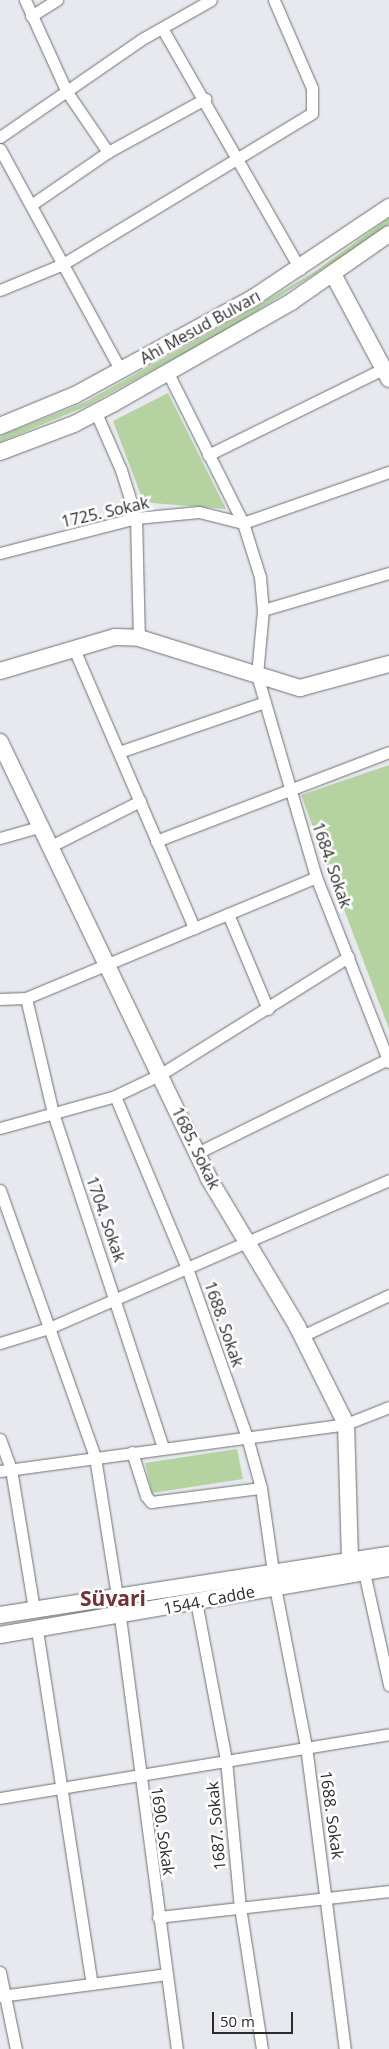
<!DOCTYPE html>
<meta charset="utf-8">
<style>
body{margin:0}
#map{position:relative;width:389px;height:2049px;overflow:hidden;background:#e7e9ef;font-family:"Open Sans",sans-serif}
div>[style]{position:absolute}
.green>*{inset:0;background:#b4d3a0}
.roads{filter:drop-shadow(0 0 1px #6e7075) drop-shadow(0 0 1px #6e7075)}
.street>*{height:11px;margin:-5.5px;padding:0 5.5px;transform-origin:5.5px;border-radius:5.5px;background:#fff}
.secondary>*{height:16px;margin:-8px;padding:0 8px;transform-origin:8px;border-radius:8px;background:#fff}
span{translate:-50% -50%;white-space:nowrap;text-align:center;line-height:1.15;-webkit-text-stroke:5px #fff;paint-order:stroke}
.street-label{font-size:16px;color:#292a2c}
.district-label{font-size:21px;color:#762f33;font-weight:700}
.scale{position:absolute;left:212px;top:2012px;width:81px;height:22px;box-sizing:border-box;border:2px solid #292a2c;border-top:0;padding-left:6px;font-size:15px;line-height:18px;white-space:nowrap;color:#292a2c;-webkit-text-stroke:4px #fff;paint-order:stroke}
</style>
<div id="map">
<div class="green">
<div style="clip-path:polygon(389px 218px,389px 224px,345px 255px,225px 331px,87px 406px,0 442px,0 436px,85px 402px,245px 313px,314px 272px)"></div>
<div style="clip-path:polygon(168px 393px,226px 509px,152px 503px,142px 498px,113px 421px)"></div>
<div style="clip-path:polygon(389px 765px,389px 1029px,301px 795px)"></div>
<div style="clip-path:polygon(237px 1449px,243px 1479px,152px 1493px,145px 1463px)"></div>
</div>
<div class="roads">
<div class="street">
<div style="left:25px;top:0;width:101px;rotate:65.5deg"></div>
<div style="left:67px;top:92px;width:73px;rotate:55.7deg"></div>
<div style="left:31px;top:16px;width:31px;rotate:-32deg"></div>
<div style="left:162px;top:28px;width:278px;rotate:60.2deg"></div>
<div style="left:0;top:137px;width:173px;rotate:-34.6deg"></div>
<div style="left:142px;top:39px;width:79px;rotate:-29.5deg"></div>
<div style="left:0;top:149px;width:253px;rotate:61.4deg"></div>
<div style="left:31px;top:205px;width:93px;rotate:-34.5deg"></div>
<div style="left:108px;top:152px;width:111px;rotate:-28.7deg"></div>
<div style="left:0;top:290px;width:68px;rotate:-22.4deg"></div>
<div style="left:63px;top:264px;width:291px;rotate:-31.2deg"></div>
<div style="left:312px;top:113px;width:25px;rotate:-90deg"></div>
<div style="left:312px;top:88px;width:96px;rotate:-113.4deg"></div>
<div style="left:168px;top:373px;width:168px;rotate:63.4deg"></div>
<div style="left:243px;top:523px;width:57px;rotate:72.5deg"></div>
<div style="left:260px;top:577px;width:33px;rotate:85deg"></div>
<div style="left:263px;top:610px;width:65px;rotate:95.3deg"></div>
<div style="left:257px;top:675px;width:210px;rotate:73.7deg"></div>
<div style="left:316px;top:877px;width:199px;rotate:68.5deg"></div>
<div style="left:96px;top:413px;width:62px;rotate:66.3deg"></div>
<div style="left:121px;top:470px;width:50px;rotate:72.6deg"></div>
<div style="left:136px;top:518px;width:120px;rotate:88.6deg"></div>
<div style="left:208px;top:455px;width:195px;rotate:-26.2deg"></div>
<div style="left:0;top:553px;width:140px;rotate:-14.4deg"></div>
<div style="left:136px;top:518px;width:63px;rotate:-5.4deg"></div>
<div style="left:199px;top:512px;width:45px;rotate:14deg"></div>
<div style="left:243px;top:523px;width:155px;rotate:-19.3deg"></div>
<div style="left:263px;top:610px;width:131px;rotate:-16.4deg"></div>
<div style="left:74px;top:649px;width:304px;rotate:66.7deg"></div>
<div style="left:119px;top:752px;width:154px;rotate:-18.9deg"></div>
<div style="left:0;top:838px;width:44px;rotate:-15.9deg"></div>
<div style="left:156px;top:841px;width:249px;rotate:-20.9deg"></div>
<div style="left:51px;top:846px;width:100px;rotate:-26.8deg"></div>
<div style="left:228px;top:914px;width:103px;rotate:67.2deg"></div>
<div style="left:26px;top:998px;width:118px;rotate:76.8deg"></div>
<div style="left:53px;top:1113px;width:353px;rotate:71.8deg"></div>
<div style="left:0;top:999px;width:26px;rotate:-2deg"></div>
<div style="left:26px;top:998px;width:314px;rotate:-22.6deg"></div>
<div style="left:115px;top:1096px;width:186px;rotate:67.3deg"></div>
<div style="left:187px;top:1268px;width:179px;rotate:70.5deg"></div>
<div style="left:247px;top:1437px;width:53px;rotate:74.6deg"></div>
<div style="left:261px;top:1488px;width:84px;rotate:81.8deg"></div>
<div style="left:0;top:1128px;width:119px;rotate:-15.5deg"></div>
<div style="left:115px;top:1096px;width:51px;rotate:-25.6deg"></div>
<div style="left:161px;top:1074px;width:221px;rotate:-32deg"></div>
<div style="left:197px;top:1153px;width:213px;rotate:-26.2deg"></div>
<div style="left:0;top:1190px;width:283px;rotate:70.4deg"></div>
<div style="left:95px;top:1457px;width:141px;rotate:81deg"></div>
<div style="left:302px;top:1336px;width:96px;rotate:-25.2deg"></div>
<div style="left:0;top:1343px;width:51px;rotate:-17deg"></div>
<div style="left:49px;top:1328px;width:371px;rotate:-23.5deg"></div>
<div style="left:0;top:1439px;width:32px;rotate:70deg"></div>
<div style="left:11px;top:1469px;width:143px;rotate:80.7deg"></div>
<div style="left:132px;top:1452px;width:46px;rotate:72.3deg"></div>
<div style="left:146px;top:1496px;width:8px;rotate:50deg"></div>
<div style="left:151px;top:1502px;width:111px;rotate:-7.3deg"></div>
<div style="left:0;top:1471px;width:349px;rotate:-7.7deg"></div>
<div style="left:346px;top:1424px;width:46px;rotate:-21.6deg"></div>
<div style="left:364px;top:1572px;width:116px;rotate:77.5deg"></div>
<div style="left:275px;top:1587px;width:162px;rotate:79deg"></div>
<div style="left:306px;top:1746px;width:305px;rotate:82.7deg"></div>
<div style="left:196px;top:1601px;width:162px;rotate:79.3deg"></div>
<div style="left:226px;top:1760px;width:148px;rotate:84.6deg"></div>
<div style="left:240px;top:1907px;width:144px;rotate:81.2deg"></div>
<div style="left:120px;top:1617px;width:436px;rotate:82.5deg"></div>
<div style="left:37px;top:1630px;width:358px;rotate:81.2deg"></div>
<div style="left:0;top:1798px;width:394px;rotate:-9.3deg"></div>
<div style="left:158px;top:1917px;width:232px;rotate:-6.4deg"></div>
<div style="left:0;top:1972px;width:79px;rotate:78.3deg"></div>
<div style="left:0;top:1996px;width:167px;rotate:-7.5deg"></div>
</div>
<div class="secondary">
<div style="left:333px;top:274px;width:119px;rotate:61.9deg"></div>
<div style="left:0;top:426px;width:81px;rotate:-22.5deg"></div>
<div style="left:75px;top:395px;width:203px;rotate:-28.6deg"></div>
<div style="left:253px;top:298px;width:164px;rotate:-33.8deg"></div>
<div style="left:0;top:452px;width:79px;rotate:-20.7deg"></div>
<div style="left:74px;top:424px;width:45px;rotate:-27.7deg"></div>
<div style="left:114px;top:403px;width:204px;rotate:-29.7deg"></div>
<div style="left:291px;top:302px;width:119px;rotate:-34.8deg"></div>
<div style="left:0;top:671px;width:120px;rotate:-16.5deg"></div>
<div style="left:115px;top:637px;width:24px;rotate:2deg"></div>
<div style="left:139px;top:638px;width:169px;rotate:17.3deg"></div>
<div style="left:300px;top:688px;width:92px;rotate:-15.1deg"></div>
<div style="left:0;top:742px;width:482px;rotate:64.4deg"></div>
<div style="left:208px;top:1177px;width:174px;rotate:59.1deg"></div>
<div style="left:297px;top:1326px;width:110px;rotate:63.4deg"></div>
<div style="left:346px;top:1424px;width:136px;rotate:88.3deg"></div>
<div style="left:0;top:1615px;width:394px;rotate:-8.8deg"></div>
<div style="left:0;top:1635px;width:395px;rotate:-9.8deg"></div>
</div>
</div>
<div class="street-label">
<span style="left:200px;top:327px;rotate:-29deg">Ahi Mesud Bulvarı</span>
<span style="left:105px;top:512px;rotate:-13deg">1725. Sokak</span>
<span style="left:332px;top:865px;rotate:71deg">1684. Sokak</span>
<span style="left:196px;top:1148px;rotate:64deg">1685. Sokak</span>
<span style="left:106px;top:1219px;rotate:71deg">1704. Sokak</span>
<span style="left:224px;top:1324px;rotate:71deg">1688. Sokak</span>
<span style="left:209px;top:1600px;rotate:-11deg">1544. Cadde</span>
<span style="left:332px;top:1815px;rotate:82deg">1688. Sokak</span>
<span style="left:216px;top:1826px;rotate:-95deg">1687. Sokak</span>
<span style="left:163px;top:1831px;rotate:82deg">1690. Sokak</span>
</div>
<div class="district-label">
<span style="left:113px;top:1598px">Süvari</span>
</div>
<div class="scale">50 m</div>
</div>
